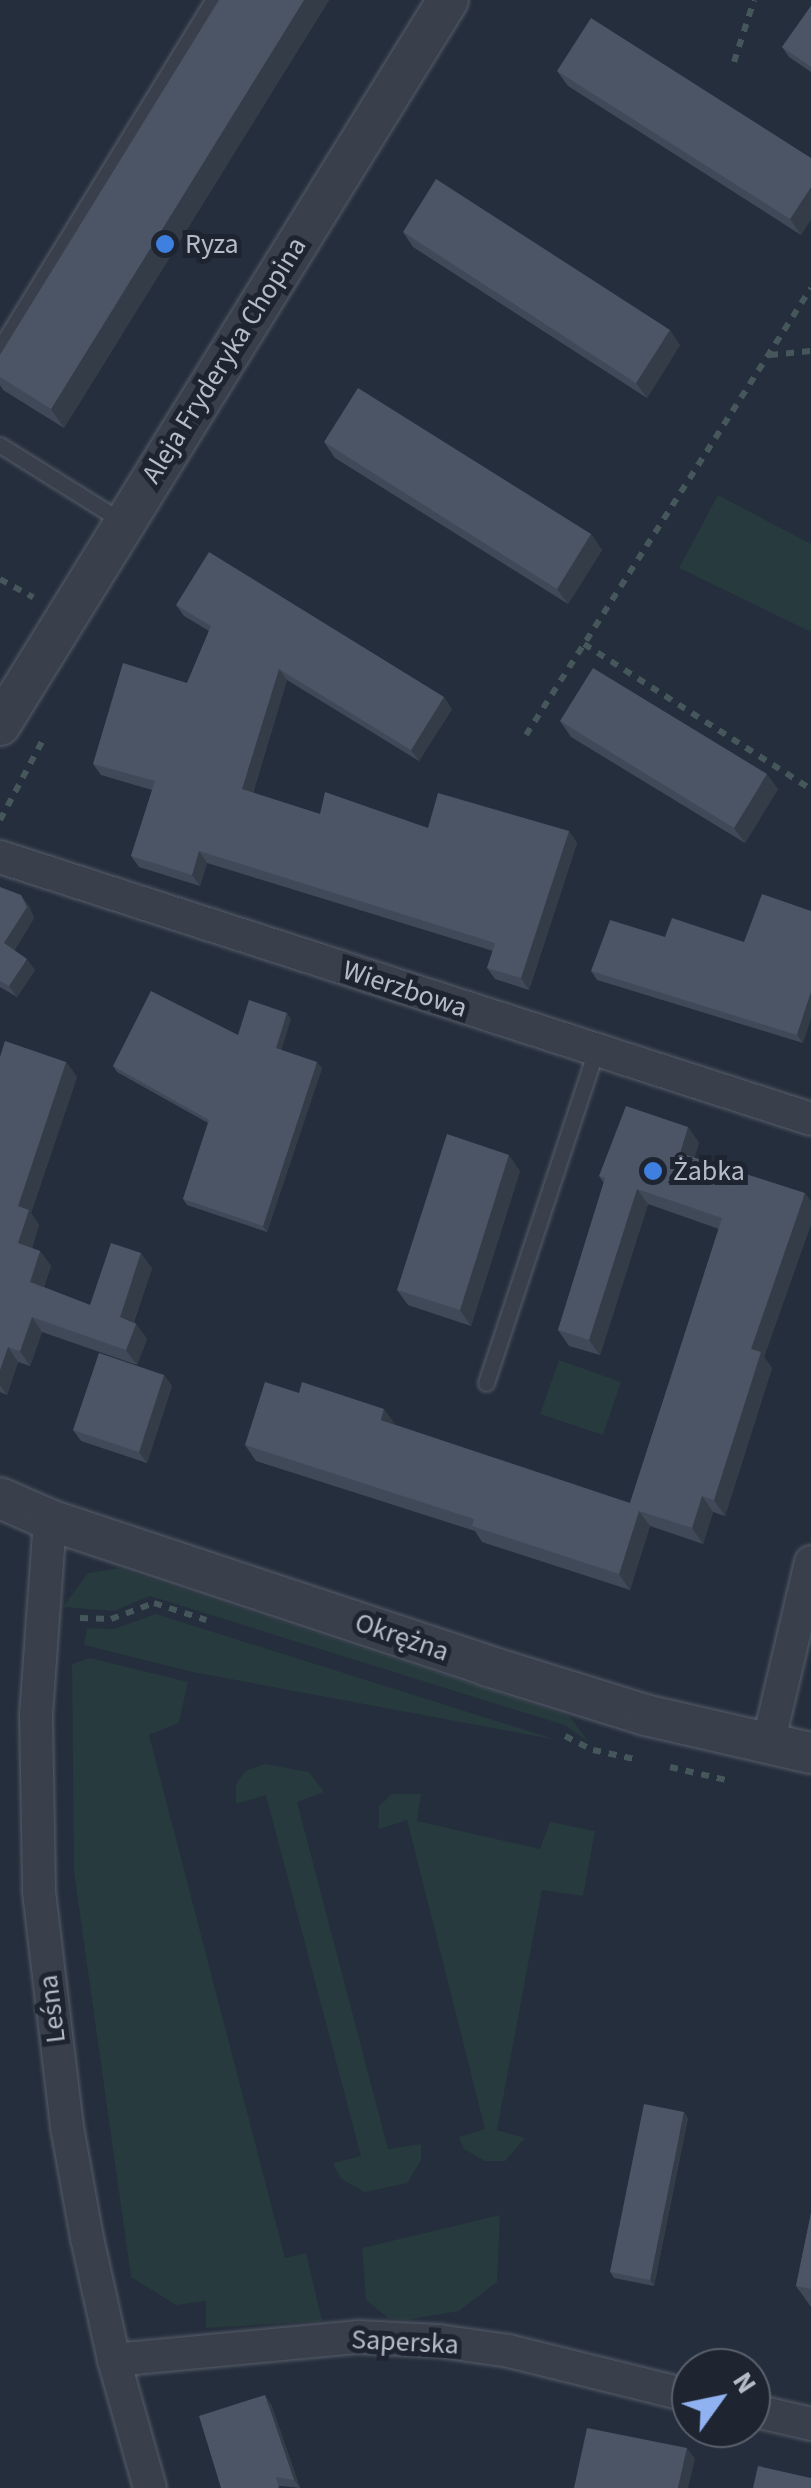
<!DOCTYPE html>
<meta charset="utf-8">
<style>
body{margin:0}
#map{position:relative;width:811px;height:2488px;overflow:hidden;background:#252e3c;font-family:"Source Sans 3",sans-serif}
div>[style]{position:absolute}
.green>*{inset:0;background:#273a3d}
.path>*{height:6px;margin-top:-3px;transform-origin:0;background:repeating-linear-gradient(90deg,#45575a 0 8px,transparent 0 16px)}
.roads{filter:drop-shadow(0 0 2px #575e6a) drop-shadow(0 0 2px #575e6a)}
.service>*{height:15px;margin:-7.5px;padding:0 7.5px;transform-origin:7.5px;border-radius:7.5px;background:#39404c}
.minor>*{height:32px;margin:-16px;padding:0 16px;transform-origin:16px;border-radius:16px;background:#39404c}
.tertiary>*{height:40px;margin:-20px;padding:0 20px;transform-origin:20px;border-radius:20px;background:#39404c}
.wall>*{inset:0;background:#404957}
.shaded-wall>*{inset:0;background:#343c47}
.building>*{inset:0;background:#4b5565}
.dots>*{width:28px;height:28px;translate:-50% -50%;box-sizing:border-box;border:5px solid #1e2531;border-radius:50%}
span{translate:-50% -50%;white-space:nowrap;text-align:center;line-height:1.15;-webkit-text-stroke:10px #1e2531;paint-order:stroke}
.poi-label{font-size:28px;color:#b5bbc7}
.left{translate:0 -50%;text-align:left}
.street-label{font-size:28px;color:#b5bbc7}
.north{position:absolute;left:671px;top:2348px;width:100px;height:100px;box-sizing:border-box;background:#1e2531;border:2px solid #5a616d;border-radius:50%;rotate:57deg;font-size:28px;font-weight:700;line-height:40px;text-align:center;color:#b5bbc7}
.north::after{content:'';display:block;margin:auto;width:35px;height:45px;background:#90b2f1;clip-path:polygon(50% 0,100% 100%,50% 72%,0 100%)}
</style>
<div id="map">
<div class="green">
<div style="clip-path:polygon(718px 495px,811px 544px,811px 632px,679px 568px)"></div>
<div style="clip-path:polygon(559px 1360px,621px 1382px,603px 1435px,540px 1414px)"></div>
<div style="clip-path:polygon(118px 1568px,569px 1716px,588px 1741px,564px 1725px,150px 1596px,114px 1611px,63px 1607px,88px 1573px)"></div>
<div style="clip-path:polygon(156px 1614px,557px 1740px,193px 1672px,84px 1645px,87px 1628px,114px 1629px)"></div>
<div style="clip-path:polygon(90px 1658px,188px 1682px,179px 1723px,149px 1735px,285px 2258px,306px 2253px,322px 2321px,206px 2328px,206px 2301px,176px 2305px,131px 2277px,74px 1872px,72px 1664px)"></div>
<div style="clip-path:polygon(264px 1764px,309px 1772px,324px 1792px,297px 1802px,388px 2149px,421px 2144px,421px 2160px,407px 2183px,365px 2192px,341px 2179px,333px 2163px,361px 2156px,266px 1795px,236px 1804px,236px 1784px,245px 1771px)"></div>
<div style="clip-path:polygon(392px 1794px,421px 1794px,417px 1821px,540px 1849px,550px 1822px,595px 1831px,583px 1896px,542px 1890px,497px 2130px,525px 2138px,505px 2161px,485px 2161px,464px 2149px,459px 2137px,485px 2129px,407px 1820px,379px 1829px,379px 1806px)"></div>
<div style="clip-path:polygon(500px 2215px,497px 2282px,459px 2311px,406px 2320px,388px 2318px,366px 2300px,362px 2248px)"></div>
</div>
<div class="path">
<div style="left:734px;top:62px;width:65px;rotate:-72.1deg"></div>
<div style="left:770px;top:355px;width:41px;rotate:-5.6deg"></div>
<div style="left:0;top:579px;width:38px;rotate:29deg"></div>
<div style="left:584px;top:644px;width:269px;rotate:32.6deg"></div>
<div style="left:526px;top:735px;width:530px;rotate:-57.48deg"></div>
<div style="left:0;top:820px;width:93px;rotate:-61.8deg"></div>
<div style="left:80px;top:1618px;width:31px;rotate:2deg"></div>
<div style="left:111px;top:1619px;width:46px;rotate:-20.4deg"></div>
<div style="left:154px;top:1603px;width:55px;rotate:18.1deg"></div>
<div style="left:565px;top:1736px;width:31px;rotate:27deg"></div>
<div style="left:593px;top:1750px;width:47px;rotate:12.3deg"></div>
<div style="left:670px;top:1767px;width:57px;rotate:13.1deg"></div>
</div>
<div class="roads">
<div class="service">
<div style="left:0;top:348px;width:408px;rotate:-58.5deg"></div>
<div style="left:0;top:445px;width:145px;rotate:32deg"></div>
<div style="left:486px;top:1383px;width:350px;rotate:-71.7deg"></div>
</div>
<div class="minor">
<div style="left:0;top:857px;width:852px;rotate:17.9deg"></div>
<div style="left:50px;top:1520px;width:195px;rotate:94.1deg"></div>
<div style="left:36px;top:1714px;width:178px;rotate:89deg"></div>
<div style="left:39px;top:1892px;width:237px;rotate:83.2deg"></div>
<div style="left:67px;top:2127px;width:113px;rotate:79.8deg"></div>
<div style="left:87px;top:2238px;width:125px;rotate:77.5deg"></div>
<div style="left:114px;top:2360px;width:133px;rotate:74.3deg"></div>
<div style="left:768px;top:1744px;width:187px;rotate:-76.7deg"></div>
<div style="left:114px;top:2360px;width:246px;rotate:-5.4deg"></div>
<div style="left:359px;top:2337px;width:80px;rotate:2.9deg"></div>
<div style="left:439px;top:2341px;width:71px;rotate:8.1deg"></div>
<div style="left:509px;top:2351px;width:187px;rotate:13.9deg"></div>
<div style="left:751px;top:2410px;width:62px;rotate:13.1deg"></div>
</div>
<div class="tertiary">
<div style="left:0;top:725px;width:852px;rotate:-58.29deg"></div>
<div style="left:0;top:1498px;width:55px;rotate:23.7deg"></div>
<div style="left:50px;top:1520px;width:462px;rotate:18.4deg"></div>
<div style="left:488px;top:1666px;width:164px;rotate:17.3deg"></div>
<div style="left:645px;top:1715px;width:170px;rotate:12.9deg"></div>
</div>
</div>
<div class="wall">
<div style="clip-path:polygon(219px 0,329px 0,64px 428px,3px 390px,0 385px,0 355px)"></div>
<div style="clip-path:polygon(811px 6px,811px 72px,789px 57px,782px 47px)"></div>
<div style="clip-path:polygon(557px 71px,811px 158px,811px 219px,801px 235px,568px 86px)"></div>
<div style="clip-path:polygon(403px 232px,680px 345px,647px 398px,413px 247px)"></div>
<div style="clip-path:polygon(324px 442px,591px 534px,602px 550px,568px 604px,335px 458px)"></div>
<div style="clip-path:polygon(176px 605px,452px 709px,419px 761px,287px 680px,253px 793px,320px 814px,428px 828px,569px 831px,577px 843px,529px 990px,495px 979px,487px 968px,493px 951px,207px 863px,200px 886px,139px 867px,131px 856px,152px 790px,101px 775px,93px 764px,187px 683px,209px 631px,184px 616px)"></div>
<div style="clip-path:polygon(560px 721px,778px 789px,745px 843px,571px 737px)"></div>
<div style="clip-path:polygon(0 887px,29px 906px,34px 918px,14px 951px,35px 970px,17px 997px,0 987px)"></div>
<div style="clip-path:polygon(665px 937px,744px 942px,803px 1043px,597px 980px,591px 971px)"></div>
<div style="clip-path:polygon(291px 1019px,281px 1050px,322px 1068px,267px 1232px,187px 1205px,183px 1199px,208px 1123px,117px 1072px,113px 1066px,238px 1035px)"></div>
<div style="clip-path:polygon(0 1057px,66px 1062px,77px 1077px,31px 1213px,39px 1225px,32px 1248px,40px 1251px,51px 1266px,44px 1287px,90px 1305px,152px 1268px,134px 1322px,136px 1324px,147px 1339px,137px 1365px,42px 1332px,30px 1366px,18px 1362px,7px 1395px,0 1392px)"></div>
<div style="clip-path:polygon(688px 1127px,699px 1143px,694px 1158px,811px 1201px,811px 1224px,764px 1357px,772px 1368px,725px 1516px,713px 1512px,703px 1544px,650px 1526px,630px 1590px,482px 1542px,475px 1531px,256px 1461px,245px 1445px,630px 1503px,719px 1229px,648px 1204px,600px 1355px,569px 1346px,558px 1330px,604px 1183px,599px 1176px)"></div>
<div style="clip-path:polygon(520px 1171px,471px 1326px,408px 1305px,397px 1290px)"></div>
<div style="clip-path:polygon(164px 1375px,172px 1386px,147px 1463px,81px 1441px,73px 1430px)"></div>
<div style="clip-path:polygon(688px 2118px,654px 2286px,614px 2278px,610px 2272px)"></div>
<div style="clip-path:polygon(811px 2213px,811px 2307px,796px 2286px)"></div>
<div style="clip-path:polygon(271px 2404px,300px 2488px,282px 2486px,221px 2488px)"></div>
</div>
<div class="shaded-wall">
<div style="clip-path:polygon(304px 0,329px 0,64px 428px,51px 409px)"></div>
<div style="clip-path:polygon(811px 187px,811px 219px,801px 235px,790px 219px)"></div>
<div style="clip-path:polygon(670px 330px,680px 345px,647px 398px,636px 383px)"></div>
<div style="clip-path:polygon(591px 534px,602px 550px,568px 604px,557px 589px)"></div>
<div style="clip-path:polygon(279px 669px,287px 680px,250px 801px,242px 789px)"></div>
<div style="clip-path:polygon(444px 697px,452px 709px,419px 761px,411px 750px)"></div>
<div style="clip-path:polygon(767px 774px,778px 789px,745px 843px,734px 828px)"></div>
<div style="clip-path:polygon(569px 831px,577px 843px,529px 990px,521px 978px)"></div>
<div style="clip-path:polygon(199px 851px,207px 863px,200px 886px,192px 875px)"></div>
<div style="clip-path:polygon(21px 895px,29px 906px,34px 918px,12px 955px,4px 943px)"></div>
<div style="clip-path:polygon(27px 959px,35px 970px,17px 997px,9px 986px)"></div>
<div style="clip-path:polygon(811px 992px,811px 1019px,803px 1043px,797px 1035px)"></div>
<div style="clip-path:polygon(287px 1013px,291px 1019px,280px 1054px,276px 1048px)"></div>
<div style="clip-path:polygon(66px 1062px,77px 1077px,31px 1213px,39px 1225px,29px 1258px,18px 1243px,18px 1206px)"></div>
<div style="clip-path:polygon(317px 1062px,322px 1068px,267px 1232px,263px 1226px)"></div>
<div style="clip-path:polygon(688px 1127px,699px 1143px,691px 1169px,680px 1153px)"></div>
<div style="clip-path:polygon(509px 1155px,520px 1171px,471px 1326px,460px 1310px)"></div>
<div style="clip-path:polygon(637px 1189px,648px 1204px,600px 1355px,589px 1340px)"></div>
<div style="clip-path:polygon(805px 1193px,811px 1201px,811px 1224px,764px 1357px,772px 1368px,725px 1516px,714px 1500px,751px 1349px)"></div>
<div style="clip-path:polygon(40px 1251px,51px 1266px,40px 1297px,30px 1282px)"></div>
<div style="clip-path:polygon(141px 1253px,152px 1268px,130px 1332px,120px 1317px)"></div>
<div style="clip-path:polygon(32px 1317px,42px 1332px,30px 1366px,20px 1351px)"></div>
<div style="clip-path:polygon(136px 1324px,147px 1339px,137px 1365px,126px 1350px)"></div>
<div style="clip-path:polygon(8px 1347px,18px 1362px,7px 1395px,0 1385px,0 1370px)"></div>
<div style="clip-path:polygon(164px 1375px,172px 1386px,147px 1463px,139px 1452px)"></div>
<div style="clip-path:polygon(384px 1409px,395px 1424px,381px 1420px)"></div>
<div style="clip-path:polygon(702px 1496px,713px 1512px,703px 1544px,692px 1528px)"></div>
<div style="clip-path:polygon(639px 1511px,650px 1526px,630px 1590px,619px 1574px)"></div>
<div style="clip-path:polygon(684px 2112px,688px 2118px,654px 2286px,650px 2280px)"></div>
<div style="clip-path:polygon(265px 2395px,271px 2404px,300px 2488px,294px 2480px)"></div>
<div style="clip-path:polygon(687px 2448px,695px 2459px,688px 2488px,678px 2488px)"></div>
</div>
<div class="building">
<div style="clip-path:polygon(219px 0,304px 0,51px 409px,0 377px,0 355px)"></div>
<div style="clip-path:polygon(811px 6px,811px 67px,782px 47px)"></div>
<div style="clip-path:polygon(591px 18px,811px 158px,811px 187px,790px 219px,557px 71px)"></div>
<div style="clip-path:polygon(436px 179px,670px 330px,636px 383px,403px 232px)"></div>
<div style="clip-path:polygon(358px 388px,591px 534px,557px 589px,324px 442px)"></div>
<div style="clip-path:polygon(209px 552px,444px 697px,411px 750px,279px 669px,242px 789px,320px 814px,325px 792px,428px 828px,438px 793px,569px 831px,521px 978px,487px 968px,495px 943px,199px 851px,192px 875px,131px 856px,155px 781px,93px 764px,123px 663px,187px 683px,211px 626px,176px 605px)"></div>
<div style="clip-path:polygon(593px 668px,767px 774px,734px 828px,560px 721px)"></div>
<div style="clip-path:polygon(0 887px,21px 895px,27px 907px,4px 943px,27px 959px,9px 986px,0 981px)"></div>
<div style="clip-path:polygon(762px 894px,811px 911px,811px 992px,797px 1035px,591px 971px,610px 920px,665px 937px,672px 918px,744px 942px)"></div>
<div style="clip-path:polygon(151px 991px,238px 1035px,249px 1000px,287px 1013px,276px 1048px,317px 1062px,263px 1226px,183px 1199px,209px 1120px,113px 1066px)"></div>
<div style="clip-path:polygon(5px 1041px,66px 1062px,18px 1206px,29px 1210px,18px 1243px,40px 1251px,30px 1282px,90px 1305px,111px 1243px,141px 1253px,120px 1317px,136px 1324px,126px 1350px,32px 1317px,20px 1351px,8px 1347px,0 1370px,0 1057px)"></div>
<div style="clip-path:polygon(626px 1106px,688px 1127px,680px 1153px,805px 1193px,751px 1349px,761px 1352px,714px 1500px,702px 1496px,692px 1528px,639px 1511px,619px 1574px,472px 1526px,474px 1519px,245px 1445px,265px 1382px,299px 1393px,302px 1382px,384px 1409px,381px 1420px,630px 1503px,722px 1218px,637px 1189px,589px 1340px,558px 1330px,605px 1178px,599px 1176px)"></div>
<div style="clip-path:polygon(447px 1134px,509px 1155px,460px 1310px,397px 1290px)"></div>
<div style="clip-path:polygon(99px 1353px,164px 1375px,139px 1452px,73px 1430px)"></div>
<div style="clip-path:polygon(644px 2104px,684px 2112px,650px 2280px,610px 2272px)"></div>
<div style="clip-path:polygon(811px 2213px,811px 2289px,796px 2286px)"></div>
<div style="clip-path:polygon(265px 2395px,294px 2480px,276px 2477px,279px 2488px,221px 2488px,199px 2416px)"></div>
<div style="clip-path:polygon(587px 2428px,687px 2448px,678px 2488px,574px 2488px)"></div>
<div style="clip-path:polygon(758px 2466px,811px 2478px,811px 2488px,753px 2488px)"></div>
</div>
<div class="dots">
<div style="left:165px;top:244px;background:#3f7fe0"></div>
<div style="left:653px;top:1171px;background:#3f7fe0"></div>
</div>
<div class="poi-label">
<span class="left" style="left:185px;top:244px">Ryza</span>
<span class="left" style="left:673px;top:1171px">Żabka</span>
</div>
<div class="street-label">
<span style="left:224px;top:360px;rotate:-58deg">Aleja Fryderyka Chopina</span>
<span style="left:405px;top:989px;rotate:18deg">Wierzbowa</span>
<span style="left:402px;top:1637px;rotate:19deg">Okrężna</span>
<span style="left:52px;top:2009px;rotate:-97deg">Leśna</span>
<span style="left:405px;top:2342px;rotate:3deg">Saperska</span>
</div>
<div class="north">N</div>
</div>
